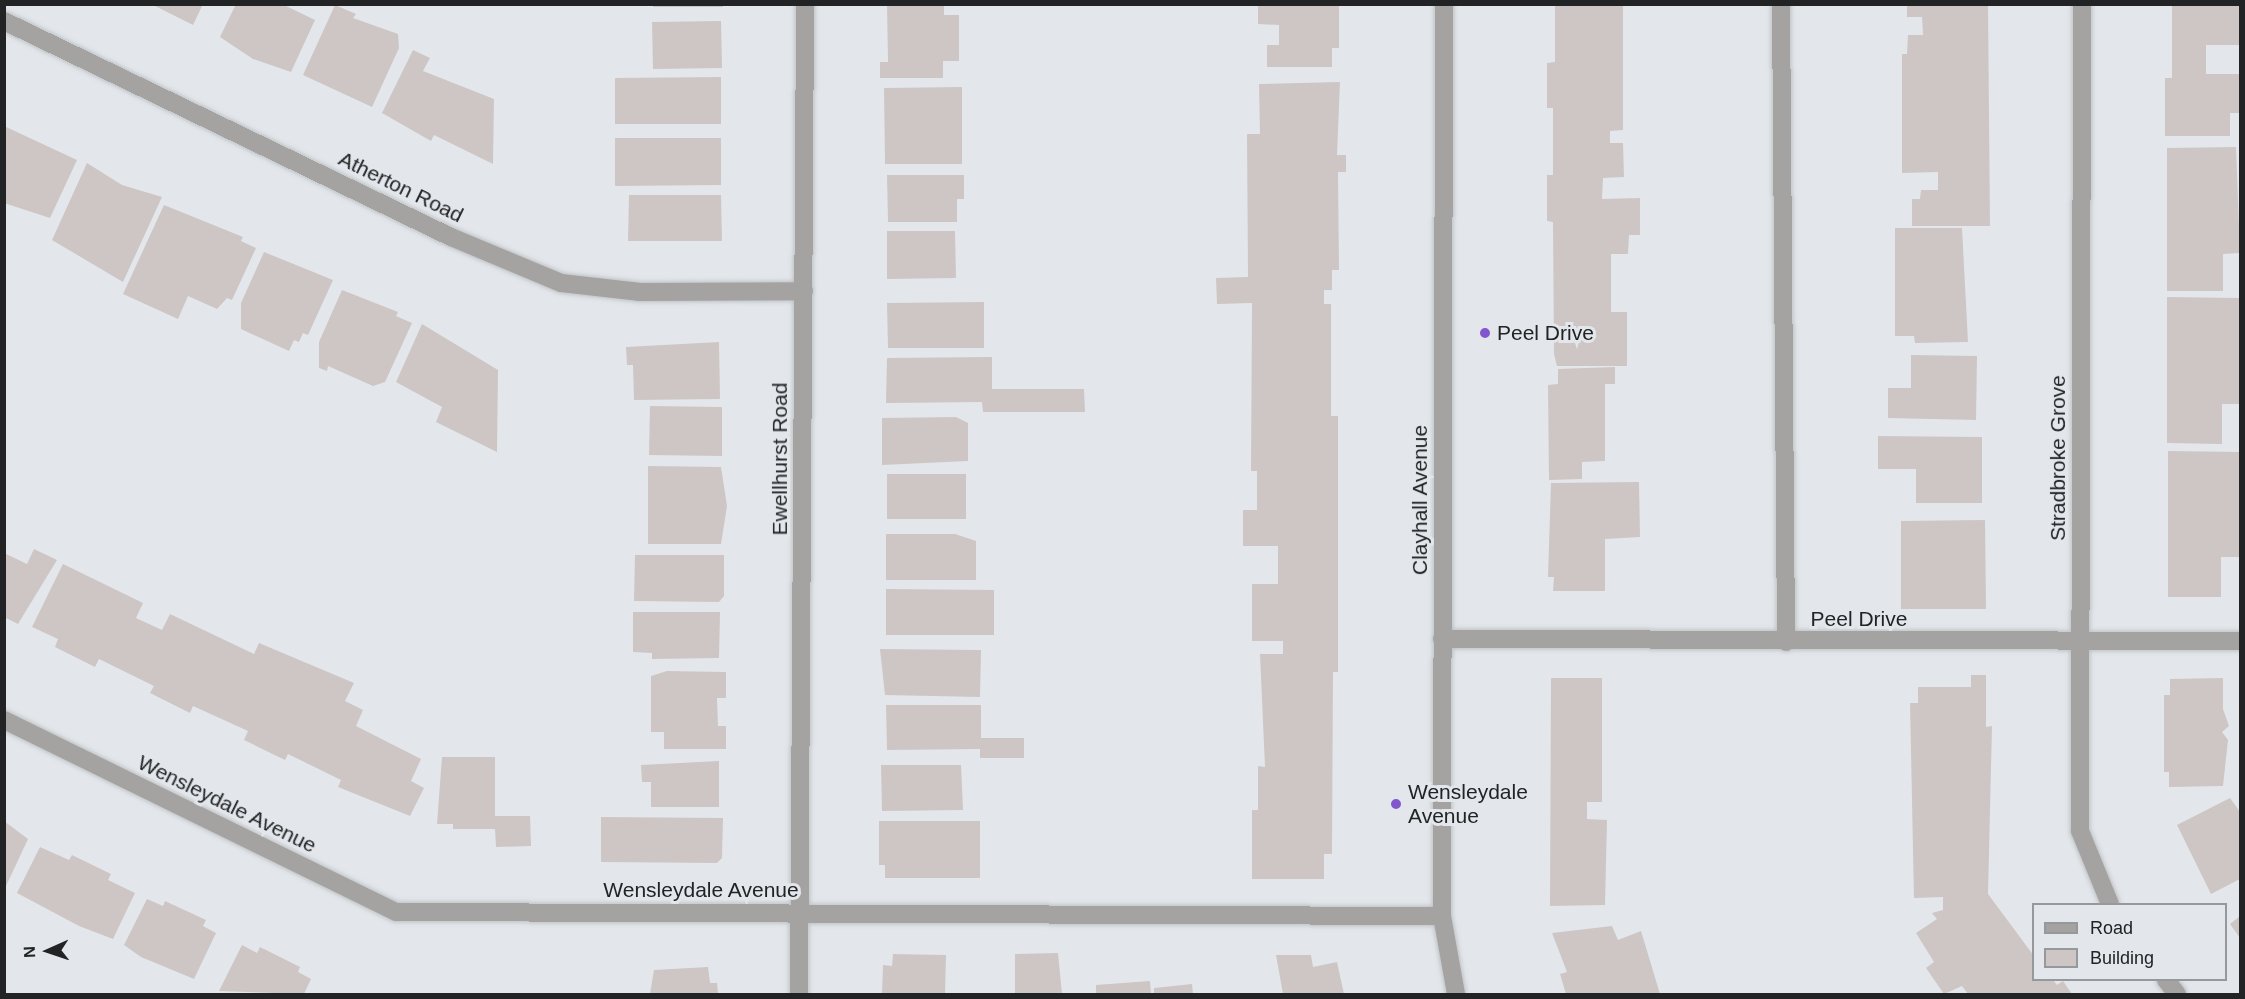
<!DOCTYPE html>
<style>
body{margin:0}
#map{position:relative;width:2245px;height:999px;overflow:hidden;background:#e3e7eb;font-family:Arial,sans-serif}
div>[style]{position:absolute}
.building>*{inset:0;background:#cdc6c5}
.roads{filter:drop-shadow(0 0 2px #c0c4c7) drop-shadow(0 0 2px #c0c4c7)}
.minor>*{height:18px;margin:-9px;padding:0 9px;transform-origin:9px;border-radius:9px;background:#a5a2a2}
.dots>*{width:16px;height:16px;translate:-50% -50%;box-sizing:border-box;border:3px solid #e3e7eb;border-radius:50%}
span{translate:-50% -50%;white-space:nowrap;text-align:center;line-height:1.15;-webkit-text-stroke:6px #e3e7eb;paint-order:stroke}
.street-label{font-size:21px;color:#212324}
.poi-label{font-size:21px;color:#212324}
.left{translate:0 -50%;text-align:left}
.frame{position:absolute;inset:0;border:6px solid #212324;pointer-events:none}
.legend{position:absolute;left:2032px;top:903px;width:195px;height:78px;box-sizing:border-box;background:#e3e7eb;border:2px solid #95999b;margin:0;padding:8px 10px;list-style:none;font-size:18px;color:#212324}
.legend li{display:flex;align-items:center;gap:12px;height:30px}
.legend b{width:30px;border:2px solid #95999b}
.north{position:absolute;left:18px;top:921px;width:60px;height:60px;-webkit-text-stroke:4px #e3e7eb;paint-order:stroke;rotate:267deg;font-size:16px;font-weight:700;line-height:24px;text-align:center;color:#212324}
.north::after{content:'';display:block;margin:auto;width:21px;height:27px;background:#212324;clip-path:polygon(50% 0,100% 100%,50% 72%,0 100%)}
</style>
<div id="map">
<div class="building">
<div style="clip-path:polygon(151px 4px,203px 4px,193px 25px)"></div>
<div style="clip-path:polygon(236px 4px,282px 4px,315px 20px,291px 72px,253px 59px,220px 37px)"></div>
<div style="clip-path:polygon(653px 4px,723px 4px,723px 7px,653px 7px)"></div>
<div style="clip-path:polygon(887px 4px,944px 4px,944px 15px,959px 15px,959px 61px,943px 61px,943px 78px,880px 78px,880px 62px,888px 62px)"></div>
<div style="clip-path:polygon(1258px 4px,1339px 4px,1339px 48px,1332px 48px,1332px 67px,1267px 67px,1267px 45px,1279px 45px,1279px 25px,1258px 24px)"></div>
<div style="clip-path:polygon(1555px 4px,1623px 4px,1623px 130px,1610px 131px,1610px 143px,1623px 143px,1624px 177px,1603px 178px,1602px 199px,1640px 198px,1640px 235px,1629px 235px,1628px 254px,1611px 254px,1611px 312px,1627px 312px,1627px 366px,1557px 366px,1554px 354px,1553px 222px,1547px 221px,1547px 175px,1553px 175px,1553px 108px,1547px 108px,1547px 63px,1555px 62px)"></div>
<div style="clip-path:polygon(1907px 4px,1988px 4px,1990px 226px,1912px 226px,1912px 199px,1920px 199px,1921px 190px,1938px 190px,1938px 172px,1902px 173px,1902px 54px,1907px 54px,1908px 35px,1923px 35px,1922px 17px,1907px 17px)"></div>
<div style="clip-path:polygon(2172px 4px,2240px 4px,2240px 45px,2206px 45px,2206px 74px,2240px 74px,2240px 113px,2230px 113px,2230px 136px,2165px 136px,2165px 78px,2172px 78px)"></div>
<div style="clip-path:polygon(335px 5px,356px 14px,353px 18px,398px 34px,399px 48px,372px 107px,303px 75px)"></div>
<div style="clip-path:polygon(721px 21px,722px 68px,653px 69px,652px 22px)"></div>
<div style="clip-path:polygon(413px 50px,430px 58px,423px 71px,494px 99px,493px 164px,434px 135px,431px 141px,382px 113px)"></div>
<div style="clip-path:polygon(721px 77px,721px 124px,615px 124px,615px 78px)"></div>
<div style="clip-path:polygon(1340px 82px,1337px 155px,1346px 155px,1346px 172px,1338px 172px,1339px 270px,1332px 270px,1332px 290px,1324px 290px,1324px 304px,1331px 304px,1331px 416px,1338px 416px,1338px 672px,1333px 672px,1332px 854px,1324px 854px,1324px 879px,1252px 879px,1252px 810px,1258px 810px,1258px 766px,1265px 767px,1260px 654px,1283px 654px,1283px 641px,1252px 641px,1252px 584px,1278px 584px,1278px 546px,1243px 546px,1243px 510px,1257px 510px,1257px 471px,1251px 471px,1252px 303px,1217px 304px,1216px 278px,1248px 277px,1247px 134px,1260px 134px,1259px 84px)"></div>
<div style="clip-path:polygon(962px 87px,962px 164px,885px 164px,884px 88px)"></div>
<div style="clip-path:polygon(4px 126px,77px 160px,50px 218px,4px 203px)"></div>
<div style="clip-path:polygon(615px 138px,721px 138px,721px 185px,615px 186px)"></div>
<div style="clip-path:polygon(2236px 147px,2240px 253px,2223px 254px,2223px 291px,2167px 291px,2167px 148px)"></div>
<div style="clip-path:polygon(87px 163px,122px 185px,162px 197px,123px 282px,52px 240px)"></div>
<div style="clip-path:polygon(887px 175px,964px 175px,964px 199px,957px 199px,957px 222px,888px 222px)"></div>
<div style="clip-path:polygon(629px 195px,721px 195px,722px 241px,628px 241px)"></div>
<div style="clip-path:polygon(164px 205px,243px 237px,241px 241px,256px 248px,232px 300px,227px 298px,217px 309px,188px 296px,178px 319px,123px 294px)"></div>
<div style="clip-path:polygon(1895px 228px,1962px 228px,1968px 342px,1915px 343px,1914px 336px,1895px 336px)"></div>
<div style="clip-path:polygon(887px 231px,955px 231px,956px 278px,887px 279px)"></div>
<div style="clip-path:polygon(264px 252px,333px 280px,308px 335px,303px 333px,299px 342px,294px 340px,289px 351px,241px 329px,241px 303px)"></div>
<div style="clip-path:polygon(342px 290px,398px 312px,396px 316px,412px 323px,385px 382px,373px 386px,328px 366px,327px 371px,319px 368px,319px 342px)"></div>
<div style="clip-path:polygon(2167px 297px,2240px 298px,2240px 404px,2222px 404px,2222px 444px,2167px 443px)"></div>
<div style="clip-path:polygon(984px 302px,984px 348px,888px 348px,887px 303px)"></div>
<div style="clip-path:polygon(422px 324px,498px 370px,497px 452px,436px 422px,442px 407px,396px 382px)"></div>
<div style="clip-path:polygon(719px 342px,720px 399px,634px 400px,633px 365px,627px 365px,626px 347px)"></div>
<div style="clip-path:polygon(1911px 355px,1977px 356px,1976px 420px,1888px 418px,1888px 388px,1911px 388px)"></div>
<div style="clip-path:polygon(992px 357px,992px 389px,1084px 389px,1085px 412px,983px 412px,982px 402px,886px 403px,887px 358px)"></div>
<div style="clip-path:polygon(1615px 367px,1615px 384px,1605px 384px,1605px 461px,1582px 462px,1582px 479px,1549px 480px,1548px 385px,1558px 384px,1558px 369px)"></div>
<div style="clip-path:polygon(650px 406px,722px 407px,722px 456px,649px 455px)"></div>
<div style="clip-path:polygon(956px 417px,968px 423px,968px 461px,882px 465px,882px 418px)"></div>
<div style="clip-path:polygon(1878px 436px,1982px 437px,1982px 503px,1916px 503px,1916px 469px,1878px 469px)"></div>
<div style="clip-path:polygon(2168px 451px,2240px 452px,2240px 557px,2221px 557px,2221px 597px,2168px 597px)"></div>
<div style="clip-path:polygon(648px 466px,721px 467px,727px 506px,721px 544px,648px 544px)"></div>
<div style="clip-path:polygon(887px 474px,966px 474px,966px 519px,887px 519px)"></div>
<div style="clip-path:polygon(1639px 482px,1640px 537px,1605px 539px,1605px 591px,1553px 591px,1554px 577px,1548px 577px,1551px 483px)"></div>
<div style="clip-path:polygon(1985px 520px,1986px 609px,1901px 609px,1901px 521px)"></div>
<div style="clip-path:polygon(886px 534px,955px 534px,976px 541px,976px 580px,886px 580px)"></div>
<div style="clip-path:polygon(34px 549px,57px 560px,18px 624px,4px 617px,4px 553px,27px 564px)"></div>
<div style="clip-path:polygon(635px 555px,724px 555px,724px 596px,719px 602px,634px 601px)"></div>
<div style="clip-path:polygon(63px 564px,143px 603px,136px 618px,162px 630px,170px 614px,254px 654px,259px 643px,354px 683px,345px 701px,363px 710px,356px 726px,421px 759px,411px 781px,424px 788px,410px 816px,338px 787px,341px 780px,288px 754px,285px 760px,244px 740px,248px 731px,193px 706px,190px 713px,150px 693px,154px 686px,99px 659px,95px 667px,55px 647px,58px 639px,32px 627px)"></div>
<div style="clip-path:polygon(886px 589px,994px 590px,994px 635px,886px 635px)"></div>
<div style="clip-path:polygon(633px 612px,720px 612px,719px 658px,652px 659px,652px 653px,633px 652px)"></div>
<div style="clip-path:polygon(880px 649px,981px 650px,980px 697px,885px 695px)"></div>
<div style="clip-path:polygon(667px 671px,726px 672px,726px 698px,717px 698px,718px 726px,726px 726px,726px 749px,664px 749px,664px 732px,651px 732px,651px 676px)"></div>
<div style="clip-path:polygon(1971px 675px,1986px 675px,1986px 727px,1992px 726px,1988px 894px,2034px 956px,2034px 980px,2053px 980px,2057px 985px,2063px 981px,2072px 994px,1968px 994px,1962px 986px,1944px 994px,1926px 968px,1934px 962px,1916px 933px,1937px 919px,1932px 913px,1943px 910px,1943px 897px,1914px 898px,1910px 703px,1918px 703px,1918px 687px,1971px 687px)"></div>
<div style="clip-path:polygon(1551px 678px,1602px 678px,1602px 802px,1587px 802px,1587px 819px,1607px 820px,1605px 905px,1550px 906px)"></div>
<div style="clip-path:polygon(2223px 678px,2223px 709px,2229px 726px,2222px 732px,2228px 740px,2223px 786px,2169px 787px,2169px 772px,2164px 772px,2164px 695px,2170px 695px,2170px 679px)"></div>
<div style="clip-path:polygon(886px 705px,981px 705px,981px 738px,1024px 738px,1024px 758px,980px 758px,980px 749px,887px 750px)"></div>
<div style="clip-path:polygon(442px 757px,495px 757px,495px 816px,530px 816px,531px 846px,496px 847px,495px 829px,453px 829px,453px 824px,437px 824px)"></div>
<div style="clip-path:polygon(719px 761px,719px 807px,651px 807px,651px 782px,642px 782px,641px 765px)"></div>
<div style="clip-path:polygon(881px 765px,961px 765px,963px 810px,882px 811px)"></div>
<div style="clip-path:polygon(2230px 798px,2240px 812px,2240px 879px,2211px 894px,2177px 825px)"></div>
<div style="clip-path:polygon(601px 817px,723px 818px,722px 858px,717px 863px,601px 862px)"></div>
<div style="clip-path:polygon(4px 821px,28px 839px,6px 886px,4px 885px)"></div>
<div style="clip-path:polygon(879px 821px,980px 821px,980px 878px,885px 878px,885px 865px,879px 865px)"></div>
<div style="clip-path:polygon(40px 847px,69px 860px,72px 855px,111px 874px,108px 880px,135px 893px,113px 939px,79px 926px,17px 893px)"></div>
<div style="clip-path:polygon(147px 899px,163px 906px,165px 901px,206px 920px,203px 926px,216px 933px,194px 979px,141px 957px,124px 945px)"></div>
<div style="clip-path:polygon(2240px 916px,2240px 938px,2230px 924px)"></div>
<div style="clip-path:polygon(1612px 926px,1618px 940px,1641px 931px,1660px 994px,1566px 994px,1560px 974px,1567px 972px,1552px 933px)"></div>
<div style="clip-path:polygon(242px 945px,257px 953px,260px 947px,300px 967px,298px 972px,311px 979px,304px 994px,219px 991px)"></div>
<div style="clip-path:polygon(1058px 953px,1062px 994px,1015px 994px,1015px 954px)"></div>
<div style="clip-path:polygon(893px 954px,946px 955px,945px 994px,882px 994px,883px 965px,892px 966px)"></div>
<div style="clip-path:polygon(1276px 955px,1311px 955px,1313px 967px,1337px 962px,1344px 994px,1283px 994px)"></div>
<div style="clip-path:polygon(708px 967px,710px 983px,717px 983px,718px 994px,650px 994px,654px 970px)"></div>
<div style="clip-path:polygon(1150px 981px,1151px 994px,1096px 994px,1096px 985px)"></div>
<div style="clip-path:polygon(1192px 984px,1193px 994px,1154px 994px,1154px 988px)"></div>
</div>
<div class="roads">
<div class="minor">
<div style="left:1444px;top:4px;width:912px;rotate:90.13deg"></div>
<div style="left:1442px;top:916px;width:79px;rotate:79.8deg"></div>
<div style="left:1781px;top:4px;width:638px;rotate:89.55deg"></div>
<div style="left:2082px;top:4px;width:827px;rotate:90.14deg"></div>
<div style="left:2080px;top:831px;width:79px;rotate:67.7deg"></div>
<div style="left:4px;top:21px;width:496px;rotate:25.8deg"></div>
<div style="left:451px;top:237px;width:119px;rotate:22.7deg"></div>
<div style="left:561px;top:283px;width:80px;rotate:6.5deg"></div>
<div style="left:640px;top:292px;width:164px;rotate:-0.3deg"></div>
<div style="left:1442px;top:639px;width:798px;rotate:0.14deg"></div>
<div style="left:4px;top:720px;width:436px;rotate:26.1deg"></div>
<div style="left:396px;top:912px;width:1046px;rotate:0.22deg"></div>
<div style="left:2166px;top:980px;width:18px;rotate:52deg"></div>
<div style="left:799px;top:994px;width:990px;rotate:-89.65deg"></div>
</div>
</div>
<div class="dots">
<div style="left:1485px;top:333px;background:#8256cf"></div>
<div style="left:1396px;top:804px;background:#8256cf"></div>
</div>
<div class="street-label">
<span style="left:401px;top:187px;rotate:26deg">Atherton Road</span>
<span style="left:2058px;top:458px;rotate:-90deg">Stradbroke Grove</span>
<span style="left:780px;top:459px;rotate:-90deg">Ewellhurst Road</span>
<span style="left:1420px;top:500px;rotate:-90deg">Clayhall Avenue</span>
<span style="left:1859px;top:619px">Peel Drive</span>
<span style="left:227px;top:804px;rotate:26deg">Wensleydale Avenue</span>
<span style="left:701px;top:890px">Wensleydale Avenue</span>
</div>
<div class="poi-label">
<span class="left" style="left:1497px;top:333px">Peel Drive</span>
<span class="left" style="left:1408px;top:804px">Wensleydale<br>Avenue</span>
</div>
<div class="frame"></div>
<ul class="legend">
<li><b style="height:8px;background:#a5a2a2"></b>Road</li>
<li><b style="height:16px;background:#cdc6c5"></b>Building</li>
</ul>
<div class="north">N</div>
</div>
